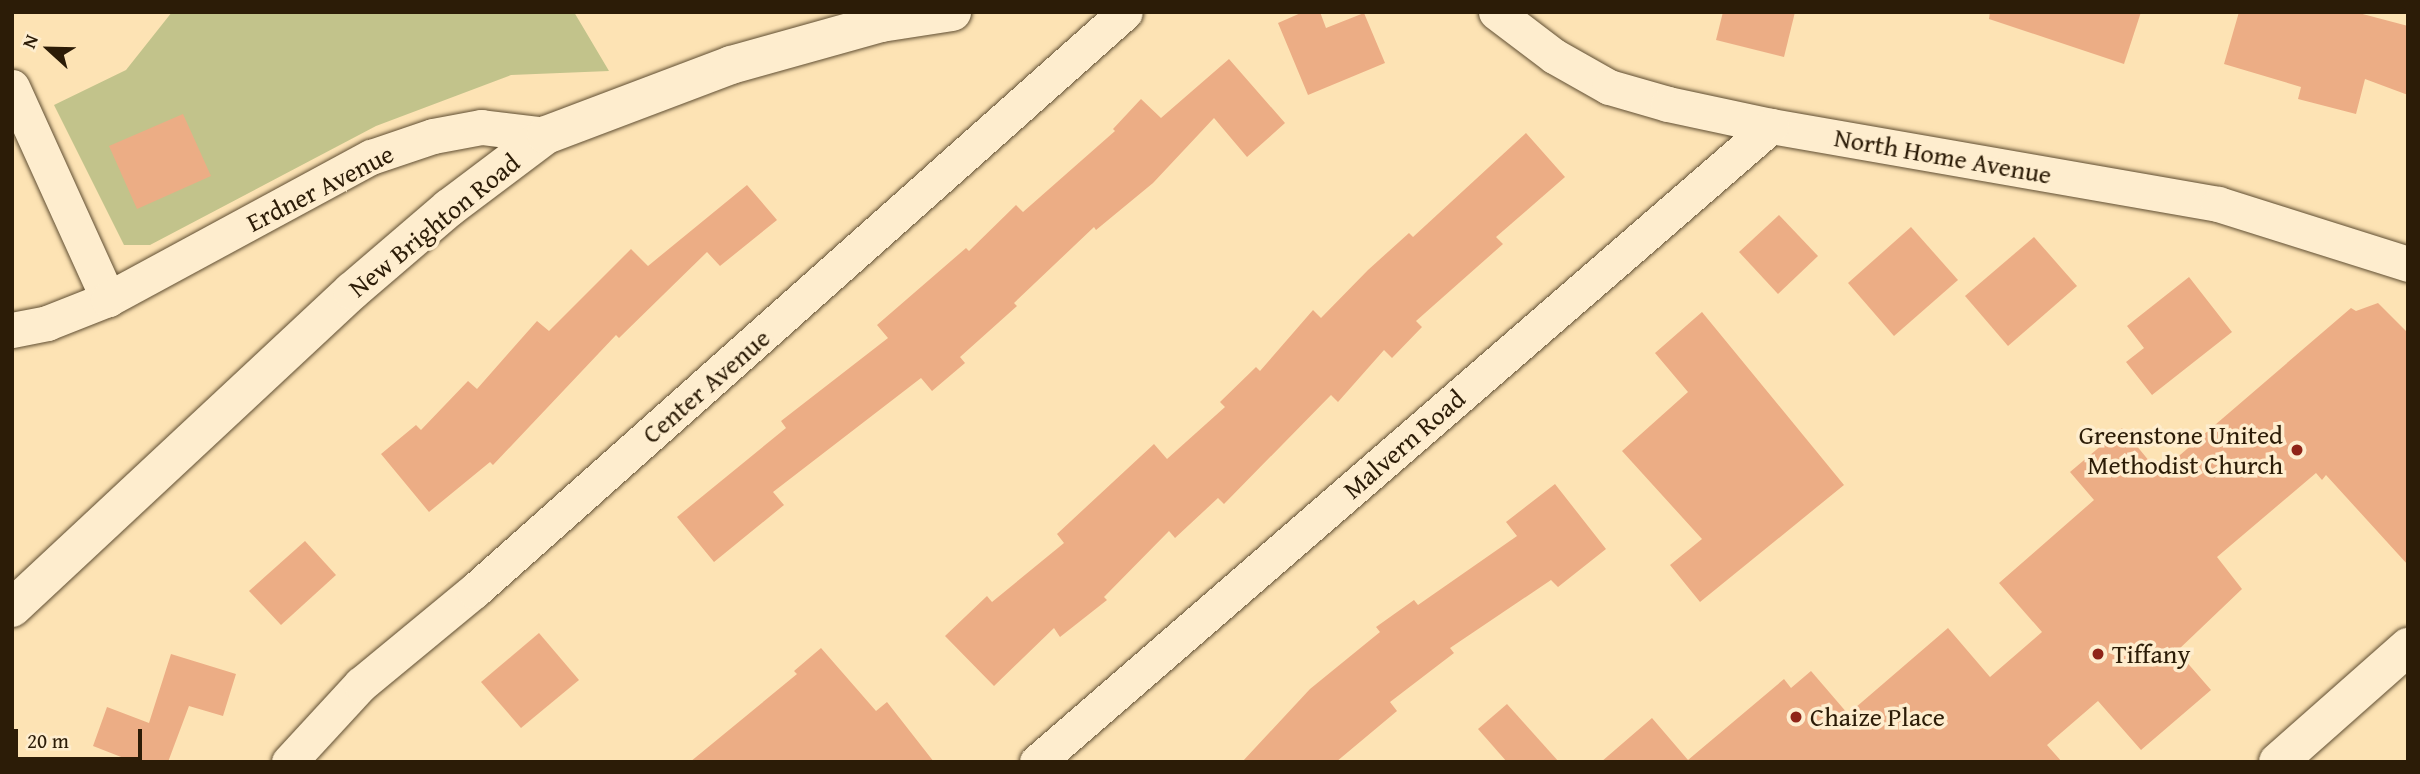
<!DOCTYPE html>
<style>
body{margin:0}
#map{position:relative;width:2420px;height:774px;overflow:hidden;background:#fde3b4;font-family:"Gentium Book Plus",serif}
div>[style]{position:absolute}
.green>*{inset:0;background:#c2c38b}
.building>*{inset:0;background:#ecad85}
.roads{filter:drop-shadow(0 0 2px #604e32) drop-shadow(0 0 2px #604e32)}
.street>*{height:35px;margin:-17.5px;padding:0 17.5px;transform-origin:17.5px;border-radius:17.5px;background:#feedce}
.secondary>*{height:38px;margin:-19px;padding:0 19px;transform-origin:19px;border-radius:19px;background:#feedce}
.dots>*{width:19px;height:19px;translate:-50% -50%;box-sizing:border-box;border:4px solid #feedce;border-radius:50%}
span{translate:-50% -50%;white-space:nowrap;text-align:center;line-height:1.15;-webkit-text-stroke:7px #feedce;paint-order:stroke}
.street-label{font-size:26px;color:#2c1c07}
.poi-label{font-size:26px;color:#2c1c07}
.right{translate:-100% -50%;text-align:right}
.left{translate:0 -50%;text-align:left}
.frame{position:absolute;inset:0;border:14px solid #2c1c07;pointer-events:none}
.north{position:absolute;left:14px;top:14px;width:70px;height:70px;-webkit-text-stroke:5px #feedce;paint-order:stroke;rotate:292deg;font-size:19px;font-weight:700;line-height:28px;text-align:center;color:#2c1c07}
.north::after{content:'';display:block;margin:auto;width:24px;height:32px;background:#2c1c07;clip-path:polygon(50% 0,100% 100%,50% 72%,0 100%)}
.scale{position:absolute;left:14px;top:729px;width:128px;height:32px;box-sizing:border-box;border:4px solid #2c1c07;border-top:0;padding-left:9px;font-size:21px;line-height:24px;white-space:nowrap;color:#2c1c07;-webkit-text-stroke:5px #feedce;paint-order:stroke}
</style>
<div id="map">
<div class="green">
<div style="clip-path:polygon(172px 12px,574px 12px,609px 71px,511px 75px,376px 126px,150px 245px,124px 245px,54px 105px,126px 70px)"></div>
</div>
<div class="building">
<div style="clip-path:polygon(1303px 12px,1320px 12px,1326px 28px,1364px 13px,1385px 63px,1308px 95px,1278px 23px)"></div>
<div style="clip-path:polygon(1723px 12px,1795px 12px,1784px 57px,1716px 40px)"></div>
<div style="clip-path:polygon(1990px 12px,2141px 12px,2124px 64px,1989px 19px)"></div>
<div style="clip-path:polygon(2239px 12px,2355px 12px,2408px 26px,2408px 95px,2365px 79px,2356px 114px,2298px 99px,2301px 87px,2224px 64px)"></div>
<div style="clip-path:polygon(1229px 59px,1285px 123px,1247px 157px,1214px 118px,1153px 183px,1096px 230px,1094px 227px,1014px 303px,1017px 306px,960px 357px,965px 363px,932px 391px,921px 378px,773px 492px,784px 505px,714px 562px,677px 517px,786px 428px,781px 421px,888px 338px,877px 325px,966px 248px,969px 251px,1016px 205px,1023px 212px,1115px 131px,1113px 129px,1141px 99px,1161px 118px)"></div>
<div style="clip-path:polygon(183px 114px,211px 176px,137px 209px,109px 146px)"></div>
<div style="clip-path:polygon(1526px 133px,1565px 177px,1496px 237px,1503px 244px,1416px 321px,1422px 327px,1392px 358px,1384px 350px,1338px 402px,1331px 395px,1224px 504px,1218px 498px,1175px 538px,1169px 531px,1104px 597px,1107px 600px,1060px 637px,1054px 628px,994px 686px,945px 636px,987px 596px,992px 602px,1064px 543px,1057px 534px,1154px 444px,1167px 459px,1225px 407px,1220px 402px,1256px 367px,1260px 371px,1313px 310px,1321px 318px,1368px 270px,1409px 233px,1413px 237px)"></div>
<div style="clip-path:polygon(747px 185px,777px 220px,720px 266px,707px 252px,619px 338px,616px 335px,493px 465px,490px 462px,429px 512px,381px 454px,416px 425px,421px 430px,468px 381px,477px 389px,537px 321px,549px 331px,631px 249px,648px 266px)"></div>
<div style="clip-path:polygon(1779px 215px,1818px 256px,1778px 294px,1739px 252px)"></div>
<div style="clip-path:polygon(1911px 227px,1958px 280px,1894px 336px,1848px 283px)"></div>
<div style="clip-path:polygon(2034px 237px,2077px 286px,2008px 346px,1965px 296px)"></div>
<div style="clip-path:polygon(2189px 277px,2232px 332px,2152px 395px,2126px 362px,2144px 348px,2127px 326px)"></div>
<div style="clip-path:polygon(2378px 303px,2408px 333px,2408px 565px,2326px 475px,2322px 480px,2316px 473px,2217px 557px,2242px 589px,2177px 651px,2211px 690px,2141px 750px,2098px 701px,2047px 745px,2062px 762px,1601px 762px,1652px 718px,1688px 760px,1784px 679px,1791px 688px,1811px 671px,1848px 714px,1948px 628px,1990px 677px,2042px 632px,1999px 583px,2094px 500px,2070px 472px,2122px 428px,2159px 473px,2351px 308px,2356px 311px)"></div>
<div style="clip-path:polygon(1702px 312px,1844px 485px,1700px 602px,1670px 565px,1702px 539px,1622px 451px,1688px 392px,1655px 353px)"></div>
<div style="clip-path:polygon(1555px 484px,1606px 549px,1558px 587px,1551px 580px,1450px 648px,1454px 653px,1390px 702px,1397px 711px,1336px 762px,1242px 762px,1310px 689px,1380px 632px,1376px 627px,1414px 600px,1418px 605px,1517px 536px,1506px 522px)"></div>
<div style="clip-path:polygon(305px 541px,336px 575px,281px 625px,249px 591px)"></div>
<div style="clip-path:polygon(539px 633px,579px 680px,521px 728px,481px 682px)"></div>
<div style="clip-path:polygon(821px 648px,876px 711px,887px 702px,934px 762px,690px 762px,797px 674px,794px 671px)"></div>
<div style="clip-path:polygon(171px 654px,236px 674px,223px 716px,189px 706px,168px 762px,134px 762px,93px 746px,107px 707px,149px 723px)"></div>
<div style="clip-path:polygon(1507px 704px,1559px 762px,1507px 762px,1478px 729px)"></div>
</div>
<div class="roads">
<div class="street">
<div style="left:1496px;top:12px;width:73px;rotate:37.2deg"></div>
<div style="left:1554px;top:56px;width:63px;rotate:29.4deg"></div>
<div style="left:1609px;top:87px;width:61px;rotate:16.1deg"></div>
<div style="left:1668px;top:104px;width:105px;rotate:12.1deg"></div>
<div style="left:1771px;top:126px;width:454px;rotate:9.9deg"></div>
<div style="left:2218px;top:204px;width:199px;rotate:17.5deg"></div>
<div style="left:12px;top:87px;width:233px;rotate:65.6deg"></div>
<div style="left:12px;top:330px;width:36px;rotate:-11deg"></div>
<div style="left:47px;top:323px;width:66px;rotate:-21.5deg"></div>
<div style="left:108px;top:299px;width:299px;rotate:-28.4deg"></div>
<div style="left:371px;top:157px;width:65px;rotate:-18.7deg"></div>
<div style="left:433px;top:136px;width:49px;rotate:-10.6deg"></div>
<div style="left:481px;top:127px;width:65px;rotate:7deg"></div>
<div style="left:289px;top:762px;width:106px;rotate:-47.3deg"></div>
<div style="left:361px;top:684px;width:146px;rotate:-39.5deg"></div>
<div style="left:474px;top:591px;width:871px;rotate:-41.65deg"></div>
<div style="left:1037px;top:762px;width:971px;rotate:-40.91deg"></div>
</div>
<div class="secondary">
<div style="left:12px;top:608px;width:465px;rotate:-43deg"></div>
<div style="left:352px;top:291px;width:128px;rotate:-40.6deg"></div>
<div style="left:449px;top:208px;width:121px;rotate:-37deg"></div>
<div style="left:546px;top:135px;width:198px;rotate:-20.7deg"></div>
<div style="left:731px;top:65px;width:156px;rotate:-15.6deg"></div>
<div style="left:881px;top:23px;width:72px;rotate:-8.8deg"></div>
<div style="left:2278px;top:762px;width:174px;rotate:-41.5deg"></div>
</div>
</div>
<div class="dots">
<div style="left:2297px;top:450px;background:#8f2418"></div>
<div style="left:2098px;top:654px;background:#8f2418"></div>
<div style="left:1796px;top:717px;background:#8f2418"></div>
</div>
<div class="street-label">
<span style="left:1943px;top:156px;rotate:10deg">North Home Avenue</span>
<span style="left:320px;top:188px;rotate:-27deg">Erdner Avenue</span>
<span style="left:434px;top:225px;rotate:-39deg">New Brighton Road</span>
<span style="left:706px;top:386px;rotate:-41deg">Center Avenue</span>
<span style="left:1404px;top:444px;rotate:-41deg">Malvern Road</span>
</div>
<div class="poi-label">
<span class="right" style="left:2283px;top:450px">Greenstone United<br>Methodist Church</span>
<span class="left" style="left:2112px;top:654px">Tiffany</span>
<span class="left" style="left:1810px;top:717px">Chaize Place</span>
</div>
<div class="frame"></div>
<div class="north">N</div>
<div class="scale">20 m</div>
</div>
